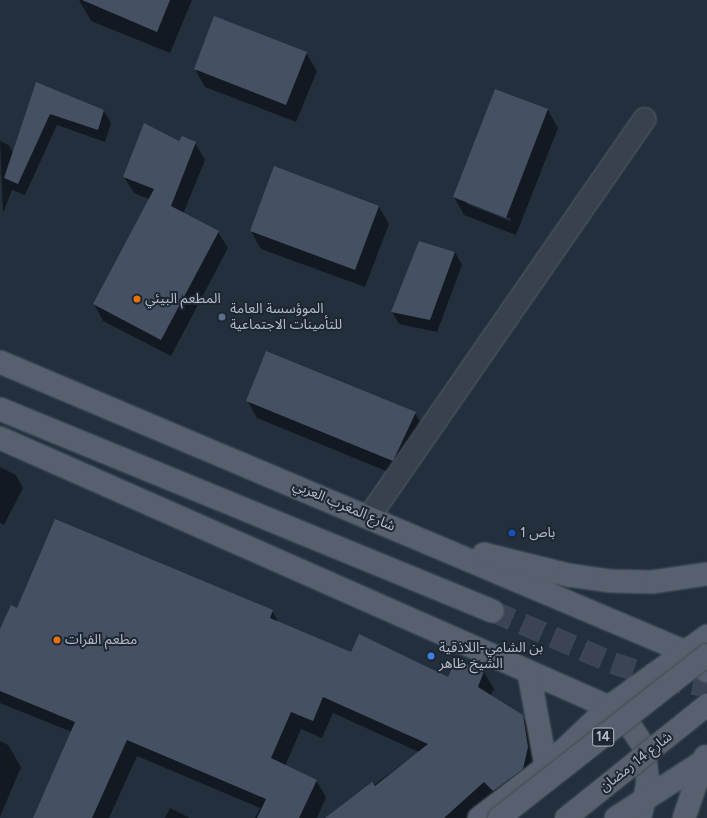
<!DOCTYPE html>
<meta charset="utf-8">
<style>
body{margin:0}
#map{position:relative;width:707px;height:818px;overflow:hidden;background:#242f3e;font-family:Figtree,"Noto Sans Arabic",sans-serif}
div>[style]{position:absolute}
.shadow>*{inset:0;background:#0007}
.building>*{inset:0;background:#455162}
.major-tunnel>*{height:22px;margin-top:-11px;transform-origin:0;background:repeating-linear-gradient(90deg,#3a4453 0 22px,transparent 0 33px)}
.roads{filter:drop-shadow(0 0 1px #565f6c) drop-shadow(0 0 1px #565f6c)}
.minor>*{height:22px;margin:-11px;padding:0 11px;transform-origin:11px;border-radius:11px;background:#38414e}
.major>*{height:22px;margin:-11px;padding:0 11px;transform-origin:11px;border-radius:11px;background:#56606e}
.bridges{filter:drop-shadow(0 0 1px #414a57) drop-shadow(0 0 1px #414a57)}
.major-bridge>*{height:22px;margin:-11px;padding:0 11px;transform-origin:11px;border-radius:11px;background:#56606e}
.dots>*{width:11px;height:11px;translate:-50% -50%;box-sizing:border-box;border:2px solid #1d2633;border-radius:50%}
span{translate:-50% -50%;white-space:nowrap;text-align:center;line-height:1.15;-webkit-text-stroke:4px #1d2633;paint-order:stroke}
.shield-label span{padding:1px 3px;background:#1d2633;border:1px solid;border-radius:3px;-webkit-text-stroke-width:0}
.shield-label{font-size:13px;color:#b4bcc9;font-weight:700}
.poi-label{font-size:14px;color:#b4bcc9}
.left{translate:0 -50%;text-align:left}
.street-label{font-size:14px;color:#b4bcc9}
</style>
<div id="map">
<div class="shadow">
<div style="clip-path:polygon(79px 0,192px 0,170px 53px,91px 21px)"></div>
<div style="clip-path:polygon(306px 53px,317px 71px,296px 122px,205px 87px,195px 69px)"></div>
<div style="clip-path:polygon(36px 83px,104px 111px,111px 123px,105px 142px,57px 125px,25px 195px,12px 190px,3px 213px,0 141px,9px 145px,13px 152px)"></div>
<div style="clip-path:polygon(evenodd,496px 90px,548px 110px,558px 128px,516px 235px,464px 215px,454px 197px,496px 90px,467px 202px,511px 219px,510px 221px,467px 204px,467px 202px)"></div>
<div style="clip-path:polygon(180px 142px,195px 143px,205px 160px,183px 214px,218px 232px,228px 248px,171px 356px,103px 321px,94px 304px,149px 199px,134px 193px,124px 177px)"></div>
<div style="clip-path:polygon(275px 168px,379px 207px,389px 224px,365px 287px,261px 249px,251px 231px)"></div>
<div style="clip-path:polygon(420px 242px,455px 252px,462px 265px,437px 332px,399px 324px,392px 312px)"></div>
<div style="clip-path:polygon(247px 400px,415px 413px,425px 430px,403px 478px,257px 418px)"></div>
<div style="clip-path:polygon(0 467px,16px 475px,23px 488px,4px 525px,0 523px)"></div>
<div style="clip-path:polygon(17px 609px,272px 611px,279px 623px,352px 653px,448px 678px,456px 660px,484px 672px,494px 689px,490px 696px,522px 715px,532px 733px,537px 764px,473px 818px,329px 818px,419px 752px,333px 713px,322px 738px,301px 729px,285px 766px,316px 780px,326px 797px,317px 818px,255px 818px,260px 808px,137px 756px,109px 818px,35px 818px,72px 732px,0 703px,0 632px)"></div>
<div style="clip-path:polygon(0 741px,8px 745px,21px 767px,0 817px)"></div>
<div style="clip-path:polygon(170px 808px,190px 818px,165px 818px)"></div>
</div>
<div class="building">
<div style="clip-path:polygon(82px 0,170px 0,157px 32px)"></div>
<div style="clip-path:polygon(214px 16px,307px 52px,286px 105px,194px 69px)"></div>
<div style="clip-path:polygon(36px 82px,104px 110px,98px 130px,50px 114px,18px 184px,4px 178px)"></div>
<div style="clip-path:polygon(495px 89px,548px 109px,506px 218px,453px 197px)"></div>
<div style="clip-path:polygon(144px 123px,179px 141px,182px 136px,196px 142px,171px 206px,219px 231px,161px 340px,93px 304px,154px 189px,123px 177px)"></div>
<div style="clip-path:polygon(274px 166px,379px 206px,355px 270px,250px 231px)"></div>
<div style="clip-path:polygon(419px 241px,455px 252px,430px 320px,391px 312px)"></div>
<div style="clip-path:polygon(266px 351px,416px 412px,393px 461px,246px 401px)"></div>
<div style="clip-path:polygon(55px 519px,273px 610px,270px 618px,351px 652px,359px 634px,448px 677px,456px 659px,484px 671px,478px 687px,523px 715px,528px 747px,523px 769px,493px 791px,484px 782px,444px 818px,325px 818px,372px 782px,375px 786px,428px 744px,323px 697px,313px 721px,291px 712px,271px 758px,317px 780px,299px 818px,257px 818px,266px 799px,127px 740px,92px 818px,33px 818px,75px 722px,0 691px,0 629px,11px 605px,17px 608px)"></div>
</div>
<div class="major-tunnel">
<div style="left:492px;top:611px;width:132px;rotate:23.3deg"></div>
<div style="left:613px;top:663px;width:50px;rotate:18.8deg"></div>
<div style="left:660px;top:679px;width:48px;rotate:8.5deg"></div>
</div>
<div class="roads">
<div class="minor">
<div style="left:369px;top:517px;width:484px;rotate:-55.3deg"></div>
</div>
<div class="major">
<div style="left:0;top:362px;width:745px;rotate:22.92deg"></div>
<div style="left:686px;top:652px;width:28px;rotate:42deg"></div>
<div style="left:0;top:409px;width:532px;rotate:22.32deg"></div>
<div style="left:0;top:438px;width:666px;rotate:23.83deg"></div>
<div style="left:609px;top:707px;width:18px;rotate:34deg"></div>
<div style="left:624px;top:717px;width:36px;rotate:56deg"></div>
<div style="left:644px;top:747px;width:36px;rotate:84deg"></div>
<div style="left:648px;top:783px;width:36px;rotate:103deg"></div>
<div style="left:484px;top:554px;width:87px;rotate:14deg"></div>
<div style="left:568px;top:575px;width:42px;rotate:8.1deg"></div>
<div style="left:610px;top:581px;width:42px;rotate:1.4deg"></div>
<div style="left:652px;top:582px;width:56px;rotate:-8.3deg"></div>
<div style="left:529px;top:673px;width:96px;rotate:79.7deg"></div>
<div style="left:479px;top:818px;width:84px;rotate:-37.3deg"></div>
<div style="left:546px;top:767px;width:87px;rotate:-43.6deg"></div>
<div style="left:609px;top:707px;width:121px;rotate:-35.9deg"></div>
<div style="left:616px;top:818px;width:108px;rotate:-33deg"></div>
<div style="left:684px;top:818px;width:65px;rotate:-71deg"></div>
</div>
</div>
<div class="bridges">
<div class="major-bridge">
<div style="left:499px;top:818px;width:264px;rotate:-38.1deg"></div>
<div style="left:566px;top:818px;width:181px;rotate:-38.7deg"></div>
</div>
</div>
<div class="dots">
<div style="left:137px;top:299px;background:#e8710a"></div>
<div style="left:222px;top:317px;background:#5c6f8a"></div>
<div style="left:512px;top:533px;background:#1a4fb4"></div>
<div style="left:57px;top:640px;background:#e8710a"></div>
<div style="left:431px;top:656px;background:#3f7fe0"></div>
</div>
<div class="shield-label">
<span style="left:603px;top:737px">14</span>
</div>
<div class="poi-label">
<span class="left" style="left:145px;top:299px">المطعم البيئي</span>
<span class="left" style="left:230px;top:317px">الموؤسسة العامة<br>للتأمينات الاجتماعية</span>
<span class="left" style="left:520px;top:533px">باص 1</span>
<span class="left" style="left:65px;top:640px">مطعم الفرات</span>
<span class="left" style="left:439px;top:656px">بن الشامي-اللاذقية<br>الشيخ ظاهر</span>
</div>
<div class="street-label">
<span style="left:344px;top:506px;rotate:23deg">شارع المغرب العربي</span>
<span style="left:636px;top:762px;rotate:-38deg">شارع 14 رمضان</span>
</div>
</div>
